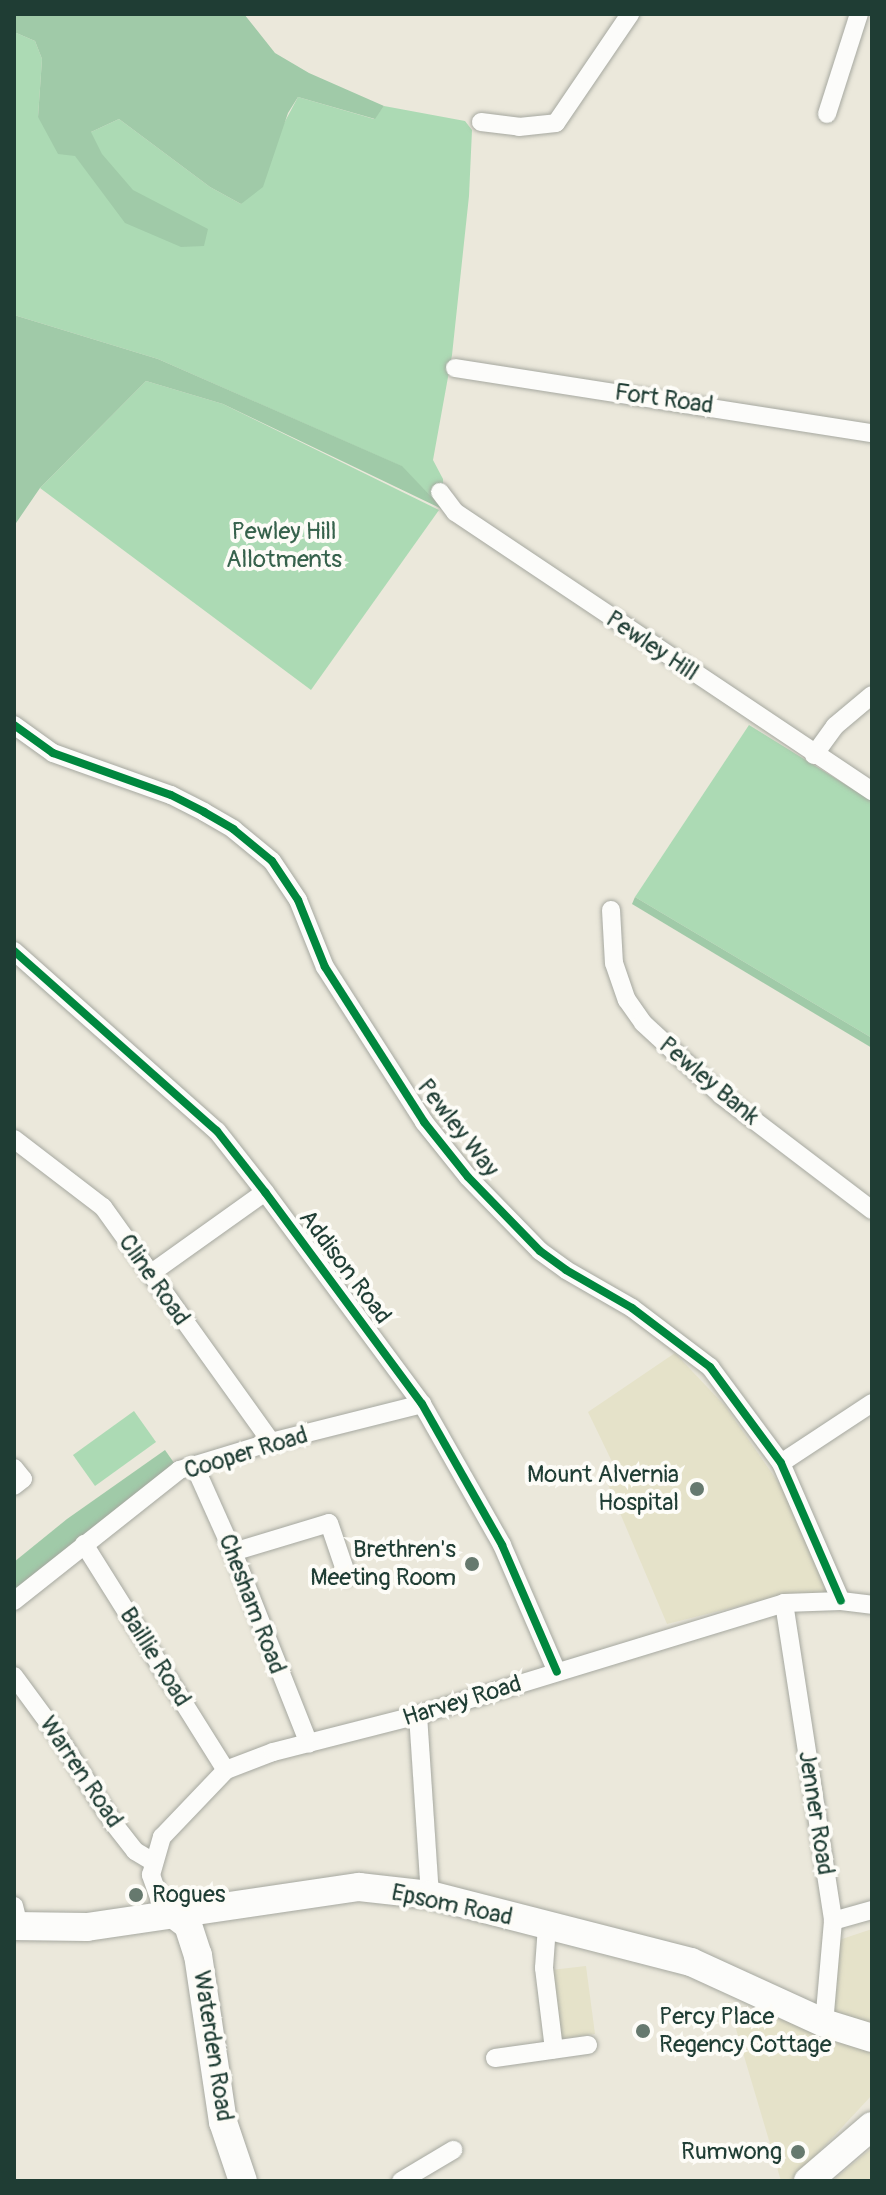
<!DOCTYPE html>
<style>
body{margin:0}
#map{position:relative;width:886px;height:2195px;overflow:hidden;background:#ebe8db;font-family:Pangolin,sans-serif}
div>[style]{position:absolute}
.built>*{inset:0;background:#e5e2c9}
.green>*{inset:0;background:#acdab4}
.forest>*{inset:0;background:#a0caa8}
.roads{filter:drop-shadow(0 0 2px #a6a8a0) drop-shadow(0 0 2px #a6a8a0)}
.street>*{height:18px;margin:-9px;padding:0 9px;transform-origin:9px;border-radius:9px;background:#fcfcfa}
.primary>*{height:28px;margin:-14px;padding:0 14px;transform-origin:14px;border-radius:14px;background:#fcfcfa}
.cycleway>*{height:8px;margin:-4px;padding:0 4px;transform-origin:4px;border-radius:4px;background:#00873e}
.dots>*{width:22px;height:22px;translate:-50% -50%;box-sizing:border-box;border:4px solid #fdfcf7;border-radius:50%}
span{translate:-50% -50%;white-space:nowrap;text-align:center;line-height:1.15;-webkit-text-stroke:8px #fdfcf7;paint-order:stroke}
.street-label{font-size:24px;color:#1f3d34}
.park-label{font-size:24px;color:#36624c}
.poi-label{font-size:24px;color:#1f3d34}
.right{translate:-100% -50%;text-align:right}
.left{translate:0 -50%;text-align:left}
.frame{position:absolute;inset:0;border:16px solid #1f3d34;pointer-events:none}
</style>
<div id="map">
<div class="built">
<div style="clip-path:polygon(675px 1353px,725px 1406px,790px 1499px,828px 1595px,775px 1597px,667px 1624px,606px 1480px,617px 1472px,588px 1412px)"></div>
<div style="clip-path:polygon(872px 1929px,872px 2026px,827px 2012px,836px 1941px)"></div>
<div style="clip-path:polygon(586px 1966px,595px 2034px,559px 2039px,551px 1970px)"></div>
<div style="clip-path:polygon(728px 2002px,872px 2049px,872px 2095px,792px 2181px,781px 2181px)"></div>
<div style="clip-path:polygon(872px 2147px,872px 2181px,832px 2181px,872px 2148px)"></div>
</div>
<div class="green">
<div style="clip-path:polygon(14px 32px,35px 41px,42px 59px,38px 117px,91px 132px,119px 119px,210px 187px,241px 204px,298px 97px,374px 119px,384px 106px,465px 121px,472px 130px,469px 196px,452px 355px,433px 460px,443px 479px,444px 510px,401px 466px,158px 359px,14px 315px)"></div>
<div style="clip-path:polygon(146px 381px,223px 404px,439px 510px,311px 690px,40px 488px)"></div>
<div style="clip-path:polygon(749px 725px,872px 801px,872px 1038px,635px 897px)"></div>
<div style="clip-path:polygon(134px 1411px,156px 1442px,95px 1486px,73px 1455px)"></div>
</div>
<div class="forest">
<div style="clip-path:polygon(14px 14px,244px 14px,275px 53px,309px 73px,384px 106px,375px 119px,298px 97px,288px 113px,263px 187px,241px 204px,210px 187px,119px 119px,91px 132px,102px 154px,133px 190px,208px 229px,204px 246px,181px 247px,125px 223px,75px 156px,58px 154px,38px 117px,42px 59px,35px 41px,14px 32px)"></div>
<div style="clip-path:polygon(14px 315px,158px 359px,402px 466px,444px 510px,223px 404px,146px 381px,40px 488px,14px 526px)"></div>
<div style="clip-path:polygon(635px 897px,872px 1038px,872px 1048px,632px 904px)"></div>
<div style="clip-path:polygon(165px 1450px,179px 1470px,14px 1601px,14px 1562px,67px 1519px)"></div>
</div>
<div class="roads">
<div class="street">
<div style="left:827px;top:114px;width:105px;rotate:-72.3deg"></div>
<div style="left:481px;top:122px;width:38px;rotate:7deg"></div>
<div style="left:519px;top:127px;width:37px;rotate:-6deg"></div>
<div style="left:556px;top:123px;width:132px;rotate:-55.8deg"></div>
<div style="left:455px;top:368px;width:422px;rotate:8.9deg"></div>
<div style="left:440px;top:492px;width:25px;rotate:53deg"></div>
<div style="left:455px;top:512px;width:502px;rotate:33.79deg"></div>
<div style="left:14px;top:725px;width:48px;rotate:35.7deg"></div>
<div style="left:53px;top:753px;width:125px;rotate:19.6deg"></div>
<div style="left:171px;top:795px;width:37px;rotate:27deg"></div>
<div style="left:204px;top:812px;width:34px;rotate:30deg"></div>
<div style="left:233px;top:829px;width:50px;rotate:39.4deg"></div>
<div style="left:272px;top:861px;width:47px;rotate:56.3deg"></div>
<div style="left:298px;top:900px;width:72px;rotate:68.1deg"></div>
<div style="left:325px;top:967px;width:184px;rotate:57.4deg"></div>
<div style="left:424px;top:1122px;width:70px;rotate:51.3deg"></div>
<div style="left:468px;top:1177px;width:103px;rotate:45.8deg"></div>
<div style="left:540px;top:1251px;width:32px;rotate:36deg"></div>
<div style="left:566px;top:1270px;width:76px;rotate:29.9deg"></div>
<div style="left:632px;top:1308px;width:98px;rotate:37.1deg"></div>
<div style="left:710px;top:1367px;width:119px;rotate:53.5deg"></div>
<div style="left:781px;top:1463px;width:150px;rotate:66.5deg"></div>
<div style="left:814px;top:755px;width:36px;rotate:-54deg"></div>
<div style="left:835px;top:726px;width:48px;rotate:-40deg"></div>
<div style="left:611px;top:910px;width:53px;rotate:86.8deg"></div>
<div style="left:614px;top:963px;width:39px;rotate:71deg"></div>
<div style="left:627px;top:1000px;width:28px;rotate:55deg"></div>
<div style="left:643px;top:1023px;width:106px;rotate:42.7deg"></div>
<div style="left:721px;top:1095px;width:190px;rotate:37.3deg"></div>
<div style="left:14px;top:951px;width:271px;rotate:41.6deg"></div>
<div style="left:217px;top:1131px;width:78px;rotate:51.8deg"></div>
<div style="left:265px;top:1192px;width:264px;rotate:53.5deg"></div>
<div style="left:422px;top:1404px;width:162px;rotate:60.4deg"></div>
<div style="left:502px;top:1545px;width:138px;rotate:66.6deg"></div>
<div style="left:14px;top:1139px;width:112px;rotate:37.4deg"></div>
<div style="left:103px;top:1207px;width:289px;rotate:54.4deg"></div>
<div style="left:150px;top:1274px;width:141px;rotate:-35.5deg"></div>
<div style="left:781px;top:1463px;width:109px;rotate:-33.4deg"></div>
<div style="left:194px;top:1465px;width:95px;rotate:65.9deg"></div>
<div style="left:233px;top:1552px;width:206px;rotate:68.4deg"></div>
<div style="left:14px;top:1468px;width:14px;rotate:51deg"></div>
<div style="left:23px;top:1479px;width:11px;rotate:142deg"></div>
<div style="left:84px;top:1544px;width:267px;rotate:57.9deg"></div>
<div style="left:233px;top:1552px;width:100px;rotate:-16.8deg"></div>
<div style="left:329px;top:1523px;width:56px;rotate:71.2deg"></div>
<div style="left:14px;top:1601px;width:211px;rotate:-38.4deg"></div>
<div style="left:179px;top:1470px;width:96px;rotate:-16.9deg"></div>
<div style="left:271px;top:1442px;width:156px;rotate:-14.1deg"></div>
<div style="left:784px;top:1603px;width:322px;rotate:81.2deg"></div>
<div style="left:833px;top:1921px;width:102px;rotate:95deg"></div>
<div style="left:14px;top:1676px;width:74px;rotate:53.7deg"></div>
<div style="left:58px;top:1736px;width:104px;rotate:57.5deg"></div>
<div style="left:114px;top:1824px;width:34px;rotate:52deg"></div>
<div style="left:135px;top:1851px;width:21px;rotate:31deg"></div>
<div style="left:418px;top:1715px;width:180px;rotate:86.2deg"></div>
<div style="left:14px;top:1906px;width:21px;rotate:76deg"></div>
<div style="left:166px;top:1917px;width:45px;rotate:-109.7deg"></div>
<div style="left:151px;top:1875px;width:40px;rotate:-74deg"></div>
<div style="left:162px;top:1837px;width:93px;rotate:-46.3deg"></div>
<div style="left:226px;top:1770px;width:50px;rotate:-21deg"></div>
<div style="left:273px;top:1752px;width:150px;rotate:-14.3deg"></div>
<div style="left:418px;top:1715px;width:383px;rotate:-17deg"></div>
<div style="left:784px;top:1603px;width:57px;rotate:-2deg"></div>
<div style="left:841px;top:1601px;width:31px;rotate:7deg"></div>
<div style="left:833px;top:1921px;width:41px;rotate:-15.8deg"></div>
<div style="left:547px;top:1926px;width:42px;rotate:94.1deg"></div>
<div style="left:544px;top:1968px;width:82px;rotate:83deg"></div>
<div style="left:495px;top:2058px;width:94px;rotate:-8deg"></div>
<div style="left:401px;top:2181px;width:61px;rotate:-30.8deg"></div>
</div>
<div class="primary">
<div style="left:176px;top:1916px;width:15px;rotate:37deg"></div>
<div style="left:188px;top:1925px;width:32px;rotate:72deg"></div>
<div style="left:198px;top:1955px;width:169px;rotate:81.5deg"></div>
<div style="left:223px;top:2122px;width:62px;rotate:71.3deg"></div>
<div style="left:14px;top:1926px;width:73px;rotate:0.8deg"></div>
<div style="left:87px;top:1927px;width:275px;rotate:-8.4deg"></div>
<div style="left:359px;top:1887px;width:71px;rotate:6.4deg"></div>
<div style="left:430px;top:1895px;width:269px;rotate:14.4deg"></div>
<div style="left:691px;top:1962px;width:146px;rotate:24.6deg"></div>
<div style="left:824px;top:2023px;width:50px;rotate:17.4deg"></div>
<div style="left:808px;top:2181px;width:84px;rotate:-40.7deg"></div>
</div>
</div>
<div class="cycleway">
<div style="left:14px;top:725px;width:48px;rotate:35.7deg"></div>
<div style="left:53px;top:753px;width:125px;rotate:19.6deg"></div>
<div style="left:171px;top:795px;width:37px;rotate:27deg"></div>
<div style="left:204px;top:812px;width:34px;rotate:30deg"></div>
<div style="left:233px;top:829px;width:50px;rotate:39.4deg"></div>
<div style="left:272px;top:861px;width:47px;rotate:56.3deg"></div>
<div style="left:298px;top:900px;width:72px;rotate:68.1deg"></div>
<div style="left:325px;top:967px;width:184px;rotate:57.4deg"></div>
<div style="left:424px;top:1122px;width:70px;rotate:51.3deg"></div>
<div style="left:468px;top:1177px;width:103px;rotate:45.8deg"></div>
<div style="left:540px;top:1251px;width:32px;rotate:36deg"></div>
<div style="left:566px;top:1270px;width:76px;rotate:29.9deg"></div>
<div style="left:632px;top:1308px;width:98px;rotate:37.1deg"></div>
<div style="left:710px;top:1367px;width:119px;rotate:53.5deg"></div>
<div style="left:781px;top:1463px;width:150px;rotate:66.5deg"></div>
<div style="left:14px;top:951px;width:271px;rotate:41.6deg"></div>
<div style="left:217px;top:1131px;width:78px;rotate:51.8deg"></div>
<div style="left:265px;top:1192px;width:264px;rotate:53.5deg"></div>
<div style="left:422px;top:1404px;width:162px;rotate:60.4deg"></div>
<div style="left:502px;top:1545px;width:138px;rotate:66.6deg"></div>
</div>
<div class="dots">
<div style="left:697px;top:1489px;background:#66796e"></div>
<div style="left:472px;top:1564px;background:#66796e"></div>
<div style="left:136px;top:1895px;background:#66796e"></div>
<div style="left:643px;top:2031px;background:#66796e"></div>
<div style="left:798px;top:2152px;background:#66796e"></div>
</div>
<div class="street-label">
<span style="left:664px;top:399px;rotate:8deg">Fort Road</span>
<span style="left:652px;top:646px;rotate:34deg">Pewley Hill</span>
<span style="left:709px;top:1081px;rotate:40deg">Pewley Bank</span>
<span style="left:458px;top:1128px;rotate:52deg">Pewley Way</span>
<span style="left:345px;top:1267px;rotate:53deg">Addison Road</span>
<span style="left:154px;top:1280px;rotate:55deg">Cline Road</span>
<span style="left:246px;top:1453px;rotate:-17deg">Cooper Road</span>
<span style="left:252px;top:1604px;rotate:69deg">Chesham Road</span>
<span style="left:155px;top:1657px;rotate:58deg">Baillie Road</span>
<span style="left:462px;top:1701px;rotate:-17deg">Harvey Road</span>
<span style="left:81px;top:1772px;rotate:56deg">Warren Road</span>
<span style="left:816px;top:1813px;rotate:81deg">Jenner Road</span>
<span style="left:452px;top:1905px;rotate:12deg">Epsom Road</span>
<span style="left:213px;top:2046px;rotate:81deg">Waterden Road</span>
</div>
<div class="park-label">
<span style="left:284px;top:546px">Pewley Hill<br>Allotments</span>
</div>
<div class="poi-label">
<span class="right" style="left:679px;top:1489px">Mount Alvernia<br>Hospital</span>
<span class="right" style="left:456px;top:1564px">Brethren's<br>Meeting Room</span>
<span class="left" style="left:152px;top:1895px">Rogues</span>
<span class="left" style="left:659px;top:2031px">Percy Place<br>Regency Cottage</span>
<span class="right" style="left:782px;top:2152px">Rumwong</span>
</div>
<div class="frame"></div>
</div>
